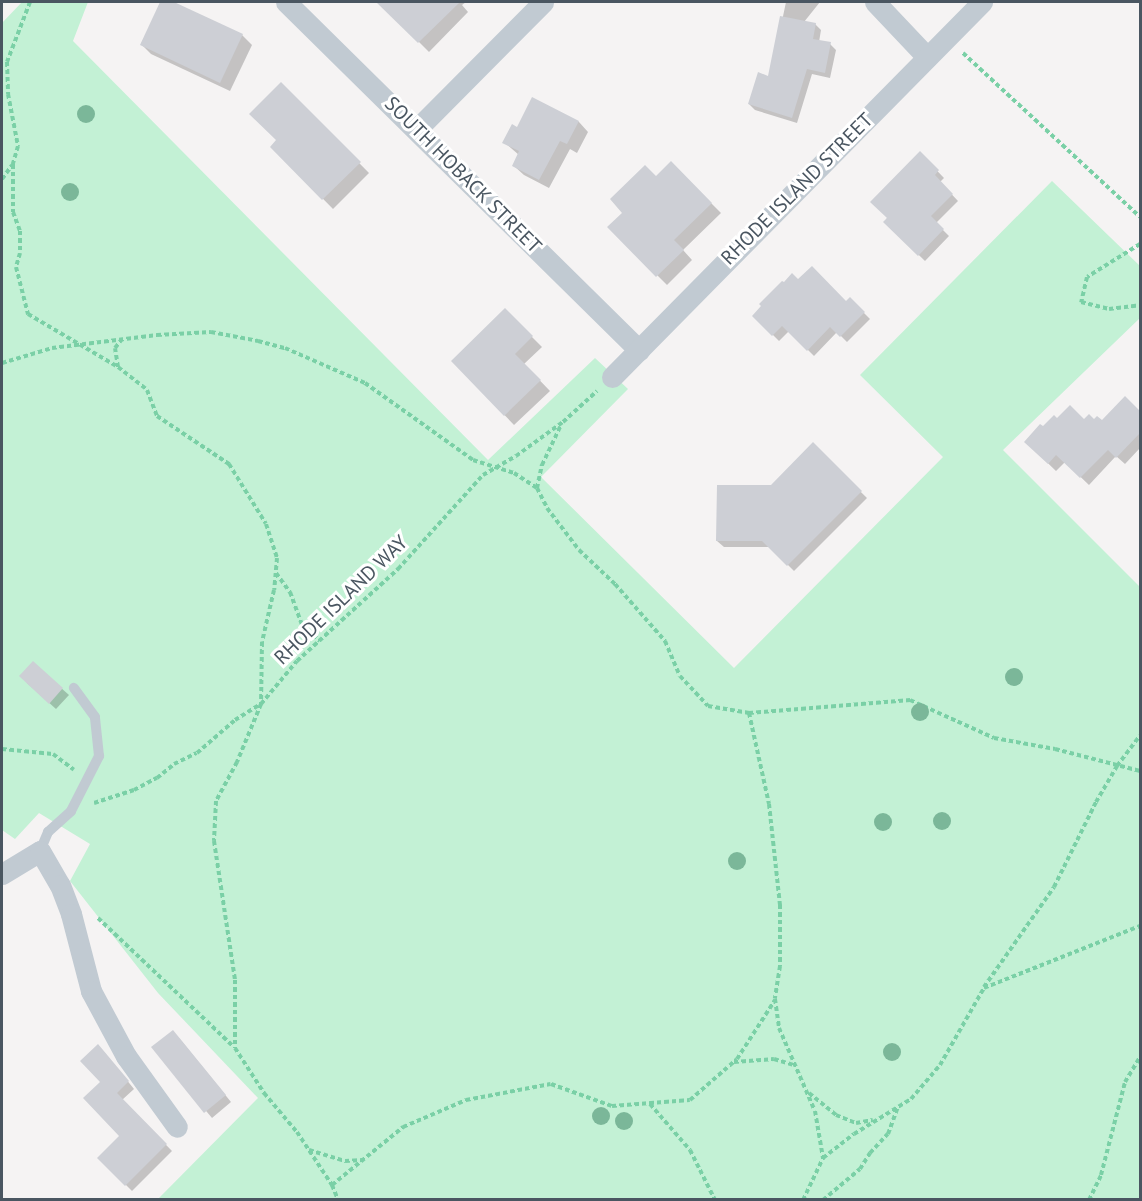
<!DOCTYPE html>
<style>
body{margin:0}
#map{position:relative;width:1142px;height:1201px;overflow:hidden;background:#f5f3f3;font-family:"PT Sans",sans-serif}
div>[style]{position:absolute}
.green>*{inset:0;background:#c3f1d5}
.shadow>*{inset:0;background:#0003}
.building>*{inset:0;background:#cdcfd5}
.path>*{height:4px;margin-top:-2px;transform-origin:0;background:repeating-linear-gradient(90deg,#7ad0a6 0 4.5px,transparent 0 7.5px)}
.lane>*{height:10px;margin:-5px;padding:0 5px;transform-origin:5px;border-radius:5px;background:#c1cad2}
.street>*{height:21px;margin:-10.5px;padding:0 10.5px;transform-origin:10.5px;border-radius:10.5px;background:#c1cad2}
.trees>*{width:18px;height:18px;margin:-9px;border-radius:50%;background:#7bb799}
span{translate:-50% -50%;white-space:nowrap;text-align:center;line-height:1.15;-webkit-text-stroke:6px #fff;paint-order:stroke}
.street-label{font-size:20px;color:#4a5661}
.frame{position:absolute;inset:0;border:3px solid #4a5661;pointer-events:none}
</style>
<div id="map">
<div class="green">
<div style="clip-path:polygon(22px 2px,88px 2px,73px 41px,488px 460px,595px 358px,628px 389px,541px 477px,734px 668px,943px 457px,860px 375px,1052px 181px,1140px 266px,1140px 318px,1003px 450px,1140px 587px,1140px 1199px,158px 1199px,258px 1098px,158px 993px,70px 881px,90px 844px,39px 813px,15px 839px,2px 830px,2px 23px)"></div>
</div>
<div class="shadow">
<div style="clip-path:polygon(162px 2px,170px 2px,242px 35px,252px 45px,230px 91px,151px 54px,141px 44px)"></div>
<div style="clip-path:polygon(384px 2px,466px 2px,462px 5px,468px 12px,429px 52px,381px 4px)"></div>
<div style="clip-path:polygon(786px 2px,820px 2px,804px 22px,815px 24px,821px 30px,819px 42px,830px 44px,836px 50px,830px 78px,812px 74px,797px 123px,755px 110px,749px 104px,770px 78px)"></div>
<div style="clip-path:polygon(281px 84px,369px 173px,333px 209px,272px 147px,278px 140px)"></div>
<div style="clip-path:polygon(533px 99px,579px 122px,588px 132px,577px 153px,570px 149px,549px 188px,524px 175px,514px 166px,519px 155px,504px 142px,518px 129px)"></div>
<div style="clip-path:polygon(920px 153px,944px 178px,940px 182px,958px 201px,936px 223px,949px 236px,925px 261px,885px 222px)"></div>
<div style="clip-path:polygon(671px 163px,721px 213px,683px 250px,692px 260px,667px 285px,609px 227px)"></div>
<div style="clip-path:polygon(798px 281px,846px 303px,850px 299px,870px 319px,847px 342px,837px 332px,814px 356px,789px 331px,779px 341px,754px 316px)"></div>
<div style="clip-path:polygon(505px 310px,542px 347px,524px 364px,550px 391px,514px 425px,453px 361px)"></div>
<div style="clip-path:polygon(1125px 398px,1140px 413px,1140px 448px,1125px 464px,1116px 456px,1089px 485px,1065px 462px,1056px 471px,1026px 442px,1057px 420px,1102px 422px)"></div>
<div style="clip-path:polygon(813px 445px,867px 498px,794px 571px,770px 547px,724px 547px,717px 541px)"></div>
<div style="clip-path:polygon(33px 663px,69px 695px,56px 709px,27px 683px)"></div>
<div style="clip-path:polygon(179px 1038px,231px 1102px,212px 1118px,153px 1048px)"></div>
<div style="clip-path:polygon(104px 1052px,134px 1089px,122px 1100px,172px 1151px,132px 1191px,99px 1158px,121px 1136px,102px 1082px)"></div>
</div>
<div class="building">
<div style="clip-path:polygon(160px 2px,174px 2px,243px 34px,220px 83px,140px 45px)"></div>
<div style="clip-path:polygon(376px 2px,460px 2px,418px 43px)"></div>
<div style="clip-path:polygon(780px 16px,816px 23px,813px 39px,831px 42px,825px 73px,807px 69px,792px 118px,748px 104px,758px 72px,768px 76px)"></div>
<div style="clip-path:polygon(281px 82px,361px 162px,322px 200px,270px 147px,276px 140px,249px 114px)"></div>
<div style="clip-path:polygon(532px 97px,579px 121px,567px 144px,560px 141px,539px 180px,512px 166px,519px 151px,502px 143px,512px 124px,517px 127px)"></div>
<div style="clip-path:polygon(920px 151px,939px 170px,935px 175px,953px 194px,931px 216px,944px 229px,918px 256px,883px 222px,887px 218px,870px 202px)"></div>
<div style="clip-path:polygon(671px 161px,712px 203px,674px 240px,684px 250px,656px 277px,607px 227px,622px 213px,610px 199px,645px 165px,656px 176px)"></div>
<div style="clip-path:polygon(812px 266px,846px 301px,850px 297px,865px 312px,840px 337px,830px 327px,807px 351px,782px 326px,772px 336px,752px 316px,761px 306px,759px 304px,782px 281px,784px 282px,792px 273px,798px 279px)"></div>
<div style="clip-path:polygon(505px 308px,533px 336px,515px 354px,541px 380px,504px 416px,451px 361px)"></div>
<div style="clip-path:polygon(1125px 396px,1140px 411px,1140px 433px,1116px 458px,1108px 450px,1080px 478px,1056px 455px,1048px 464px,1024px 442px,1040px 424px,1043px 426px,1054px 415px,1057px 418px,1070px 405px,1084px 419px,1089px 414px,1094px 419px,1097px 416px,1102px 420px)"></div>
<div style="clip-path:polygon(813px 442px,862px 491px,787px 566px,762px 541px,716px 541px,717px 485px,771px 485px)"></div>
<div style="clip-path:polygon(33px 661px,63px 688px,49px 704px,19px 676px)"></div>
<div style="clip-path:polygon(173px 1030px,226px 1095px,204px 1113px,151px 1047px)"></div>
<div style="clip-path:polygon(98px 1044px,129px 1081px,117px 1093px,167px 1144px,125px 1186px,97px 1158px,119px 1136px,83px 1098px,100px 1082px,80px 1061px)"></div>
</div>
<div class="path">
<div style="left:30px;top:2px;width:64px;rotate:111deg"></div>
<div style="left:7px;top:62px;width:32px;rotate:88deg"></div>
<div style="left:8px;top:94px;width:53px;rotate:79.1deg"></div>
<div style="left:18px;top:146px;width:19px;rotate:106deg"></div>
<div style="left:13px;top:164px;width:48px;rotate:90deg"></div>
<div style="left:13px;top:212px;width:20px;rotate:70deg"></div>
<div style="left:20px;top:231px;width:22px;rotate:90deg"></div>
<div style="left:20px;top:253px;width:15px;rotate:106deg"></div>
<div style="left:16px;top:267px;width:49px;rotate:75.7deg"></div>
<div style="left:28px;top:314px;width:104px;rotate:30.5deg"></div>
<div style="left:118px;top:367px;width:37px;rotate:38deg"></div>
<div style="left:147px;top:390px;width:28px;rotate:69deg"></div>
<div style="left:157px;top:416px;width:87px;rotate:33.7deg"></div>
<div style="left:229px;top:464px;width:70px;rotate:58.3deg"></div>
<div style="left:266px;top:524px;width:36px;rotate:72deg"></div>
<div style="left:277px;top:558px;width:32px;rotate:95deg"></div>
<div style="left:274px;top:590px;width:53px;rotate:103deg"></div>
<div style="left:262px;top:642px;width:62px;rotate:90.9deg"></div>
<div style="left:261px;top:704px;width:63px;rotate:112.5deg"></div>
<div style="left:237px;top:762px;width:44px;rotate:118.3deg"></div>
<div style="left:216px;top:801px;width:40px;rotate:92.9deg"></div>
<div style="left:214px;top:841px;width:141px;rotate:81.4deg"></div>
<div style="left:235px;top:980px;width:68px;rotate:90deg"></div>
<div style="left:235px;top:1048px;width:54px;rotate:57.2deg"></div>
<div style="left:264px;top:1093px;width:51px;rotate:49.8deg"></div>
<div style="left:297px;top:1132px;width:64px;rotate:56.6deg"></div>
<div style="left:332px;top:1185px;width:16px;rotate:68deg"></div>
<div style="left:963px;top:53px;width:241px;rotate:42.8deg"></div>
<div style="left:2px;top:179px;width:17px;rotate:-54deg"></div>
<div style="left:1140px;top:244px;width:62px;rotate:148.1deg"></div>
<div style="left:1087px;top:277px;width:26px;rotate:103deg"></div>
<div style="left:1081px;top:302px;width:29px;rotate:14deg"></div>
<div style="left:1109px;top:309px;width:31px;rotate:-7deg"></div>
<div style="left:2px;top:363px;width:52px;rotate:-16.7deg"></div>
<div style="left:52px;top:348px;width:106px;rotate:-7.1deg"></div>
<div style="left:157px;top:335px;width:54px;rotate:-3.2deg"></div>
<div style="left:211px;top:332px;width:48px;rotate:10.8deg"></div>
<div style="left:258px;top:341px;width:28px;rotate:15deg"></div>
<div style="left:285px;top:348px;width:87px;rotate:23.6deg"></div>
<div style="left:365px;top:383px;width:133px;rotate:35.5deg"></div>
<div style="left:473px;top:460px;width:43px;rotate:17.6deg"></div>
<div style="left:514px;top:473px;width:27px;rotate:33deg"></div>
<div style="left:537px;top:488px;width:22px;rotate:63deg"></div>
<div style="left:547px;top:508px;width:53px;rotate:52.7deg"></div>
<div style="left:579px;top:550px;width:50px;rotate:43.4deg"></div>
<div style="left:615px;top:584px;width:76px;rotate:48.7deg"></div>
<div style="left:665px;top:641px;width:38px;rotate:67deg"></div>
<div style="left:680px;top:676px;width:41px;rotate:47deg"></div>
<div style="left:708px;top:706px;width:42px;rotate:9.7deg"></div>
<div style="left:749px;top:713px;width:93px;rotate:77.6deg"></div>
<div style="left:769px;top:804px;width:102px;rotate:83.8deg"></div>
<div style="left:780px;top:905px;width:61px;rotate:90deg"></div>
<div style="left:780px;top:966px;width:33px;rotate:99deg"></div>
<div style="left:775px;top:999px;width:29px;rotate:82deg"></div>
<div style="left:779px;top:1028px;width:90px;rotate:66.6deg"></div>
<div style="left:815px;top:1111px;width:48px;rotate:80.3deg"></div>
<div style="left:823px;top:1158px;width:39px;rotate:-38deg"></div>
<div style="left:854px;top:1134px;width:67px;rotate:-31.6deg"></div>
<div style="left:911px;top:1099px;width:45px;rotate:-49.5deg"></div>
<div style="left:940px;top:1065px;width:89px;rotate:-60.3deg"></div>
<div style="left:984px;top:988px;width:168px;rotate:-21.7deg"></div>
<div style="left:118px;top:367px;width:19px;rotate:-99deg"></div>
<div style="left:115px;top:348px;width:11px;rotate:-52deg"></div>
<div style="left:537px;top:488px;width:24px;rotate:-78deg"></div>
<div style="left:542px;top:465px;width:44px;rotate:-64.6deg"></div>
<div style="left:276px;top:573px;width:24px;rotate:54deg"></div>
<div style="left:290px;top:592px;width:35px;rotate:70deg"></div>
<div style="left:302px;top:625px;width:24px;rotate:42deg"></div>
<div style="left:749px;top:713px;width:162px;rotate:-4.6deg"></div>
<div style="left:910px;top:700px;width:92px;rotate:24.3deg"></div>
<div style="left:994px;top:738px;width:62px;rotate:10.2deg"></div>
<div style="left:1055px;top:749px;width:88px;rotate:14.5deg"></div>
<div style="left:2px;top:749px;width:51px;rotate:5.6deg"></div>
<div style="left:53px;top:754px;width:26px;rotate:37deg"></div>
<div style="left:94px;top:803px;width:42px;rotate:-18deg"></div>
<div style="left:134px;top:790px;width:26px;rotate:-28deg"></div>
<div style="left:157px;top:778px;width:22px;rotate:-39deg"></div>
<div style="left:174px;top:764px;width:25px;rotate:-26deg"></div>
<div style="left:197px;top:753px;width:50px;rotate:-41deg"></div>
<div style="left:235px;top:720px;width:31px;rotate:-32deg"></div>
<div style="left:261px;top:704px;width:56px;rotate:-50.1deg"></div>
<div style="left:297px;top:661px;width:137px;rotate:-42.3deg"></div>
<div style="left:398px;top:569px;width:127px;rotate:-47.9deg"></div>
<div style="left:483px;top:475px;width:38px;rotate:-30deg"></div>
<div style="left:516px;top:456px;width:58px;rotate:-35.9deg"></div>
<div style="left:563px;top:422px;width:46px;rotate:-42.4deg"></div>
<div style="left:98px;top:918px;width:187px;rotate:43.5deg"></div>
<div style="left:984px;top:987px;width:122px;rotate:-55deg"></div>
<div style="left:1054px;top:887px;width:95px;rotate:-63.7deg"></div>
<div style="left:1096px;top:802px;width:42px;rotate:-59.7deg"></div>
<div style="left:1117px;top:766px;width:38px;rotate:-53deg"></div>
<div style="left:734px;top:1062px;width:40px;rotate:-4.3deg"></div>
<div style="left:774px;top:1059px;width:21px;rotate:17deg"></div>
<div style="left:809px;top:1093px;width:35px;rotate:39deg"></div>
<div style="left:836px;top:1115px;width:22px;rotate:22deg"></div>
<div style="left:856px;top:1123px;width:17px;rotate:-10deg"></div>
<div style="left:650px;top:1104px;width:61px;rotate:49deg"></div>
<div style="left:690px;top:1150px;width:56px;rotate:63.4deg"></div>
<div style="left:309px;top:1150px;width:38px;rotate:17deg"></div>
<div style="left:345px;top:1161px;width:18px;rotate:-3deg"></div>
<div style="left:332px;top:1185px;width:92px;rotate:-39.2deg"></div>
<div style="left:403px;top:1127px;width:69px;rotate:-23.2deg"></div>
<div style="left:466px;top:1100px;width:86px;rotate:-10.7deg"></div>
<div style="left:551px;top:1084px;width:65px;rotate:19.8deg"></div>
<div style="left:612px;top:1106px;width:78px;rotate:-4.4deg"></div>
<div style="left:690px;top:1100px;width:62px;rotate:-41.1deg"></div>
<div style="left:737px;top:1059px;width:70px;rotate:-57.2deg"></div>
<div style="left:803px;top:1200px;width:47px;rotate:-64.5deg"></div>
<div style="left:823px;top:1200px;width:48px;rotate:-40deg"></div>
<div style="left:860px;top:1169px;width:19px;rotate:-58deg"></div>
<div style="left:870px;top:1153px;width:26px;rotate:-47deg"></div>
<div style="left:888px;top:1134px;width:29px;rotate:-70deg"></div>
<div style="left:1089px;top:1200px;width:28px;rotate:-64deg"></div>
<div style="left:1101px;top:1175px;width:96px;rotate:-75.5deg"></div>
<div style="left:1125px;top:1082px;width:29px;rotate:-59deg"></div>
</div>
<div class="lane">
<div style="left:40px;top:851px;width:21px;rotate:-67deg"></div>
<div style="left:48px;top:832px;width:31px;rotate:-42deg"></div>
<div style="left:71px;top:811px;width:62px;rotate:-63deg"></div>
<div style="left:99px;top:756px;width:39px;rotate:-96deg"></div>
<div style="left:95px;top:717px;width:36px;rotate:-126deg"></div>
</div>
<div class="street">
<div style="left:286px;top:2px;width:496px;rotate:44.6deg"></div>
<div style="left:875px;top:2px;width:76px;rotate:46.6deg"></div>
<div style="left:417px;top:129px;width:179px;rotate:-45.2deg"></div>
<div style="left:612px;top:377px;width:527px;rotate:-45.38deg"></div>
<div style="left:2px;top:874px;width:44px;rotate:-31.2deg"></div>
<div style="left:40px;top:851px;width:39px;rotate:60deg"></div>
<div style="left:60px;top:885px;width:31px;rotate:69deg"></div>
<div style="left:71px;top:914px;width:80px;rotate:75.4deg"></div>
<div style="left:91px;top:991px;width:74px;rotate:61.7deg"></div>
<div style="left:126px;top:1056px;width:87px;rotate:54.3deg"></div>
</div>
<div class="trees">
<div style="left:86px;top:114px"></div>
<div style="left:70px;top:192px"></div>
<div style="left:1014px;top:677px"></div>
<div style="left:920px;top:712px"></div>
<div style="left:942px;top:821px"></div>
<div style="left:883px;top:822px"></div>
<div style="left:737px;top:861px"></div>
<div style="left:892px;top:1052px"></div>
<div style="left:601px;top:1116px"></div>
<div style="left:624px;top:1121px"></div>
</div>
<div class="street-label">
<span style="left:463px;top:175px;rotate:45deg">SOUTH HOBACK STREET</span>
<span style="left:797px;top:189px;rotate:-45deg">RHODE ISLAND STREET</span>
<span style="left:341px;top:600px;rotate:-44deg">RHODE ISLAND WAY</span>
</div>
<div class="frame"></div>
</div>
